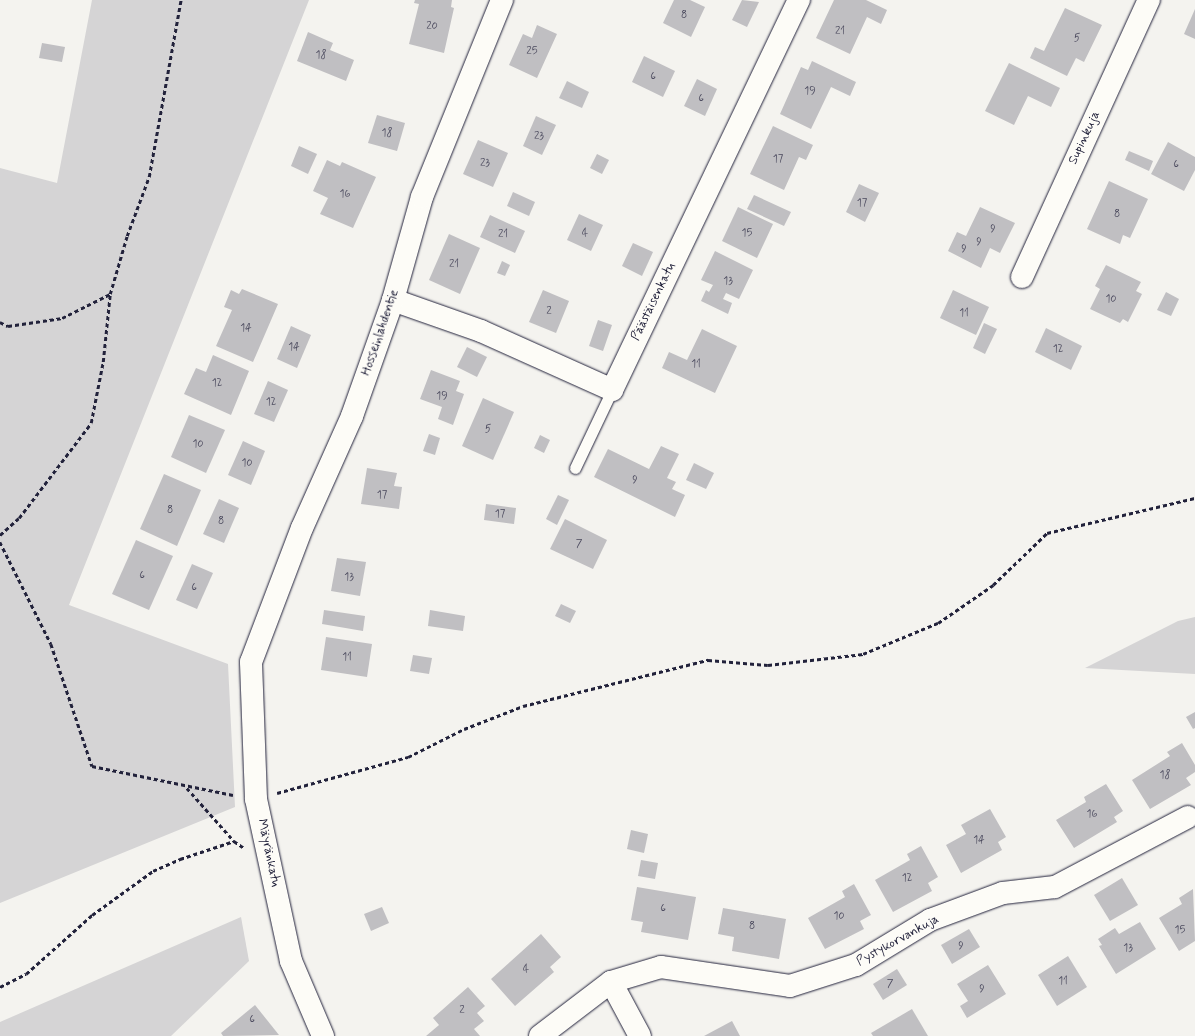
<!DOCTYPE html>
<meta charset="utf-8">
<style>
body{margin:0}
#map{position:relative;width:1195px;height:1036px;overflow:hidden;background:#f4f3ef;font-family:Mynerve,sans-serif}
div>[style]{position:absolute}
.green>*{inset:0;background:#d5d4d5}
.building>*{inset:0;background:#c0bfc2}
.path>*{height:2.5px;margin-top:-1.25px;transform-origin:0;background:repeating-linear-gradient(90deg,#22223b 0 4px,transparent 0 7px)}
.roads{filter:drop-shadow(0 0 1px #22223b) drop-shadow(0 0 1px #22223b)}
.service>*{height:11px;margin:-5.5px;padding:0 5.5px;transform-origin:5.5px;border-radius:5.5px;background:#fdfcf7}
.minor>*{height:22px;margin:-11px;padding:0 11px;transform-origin:11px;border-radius:11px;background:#fdfcf7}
span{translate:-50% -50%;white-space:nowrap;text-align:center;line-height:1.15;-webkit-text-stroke:3px #fdfcf7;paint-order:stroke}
.number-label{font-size:11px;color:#4a495d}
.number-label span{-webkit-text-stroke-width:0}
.street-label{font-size:13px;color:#22223b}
</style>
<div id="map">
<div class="green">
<div style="clip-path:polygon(92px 0,309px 0,69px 605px,228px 664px,235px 807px,0 903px,0 168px,57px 183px)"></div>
<div style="clip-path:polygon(1195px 617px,1195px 674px,1085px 668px,1178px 621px)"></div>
<div style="clip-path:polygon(241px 917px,249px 961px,171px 1036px,0 1036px,0 1022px)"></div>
</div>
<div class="building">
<div style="clip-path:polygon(415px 0,452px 0,451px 7px,454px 8px,444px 53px,409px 44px,419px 4px,414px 3px)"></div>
<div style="clip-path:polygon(674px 0,690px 0,705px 7px,691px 37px,663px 23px)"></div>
<div style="clip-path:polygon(742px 0,759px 2px,747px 27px,732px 20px)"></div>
<div style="clip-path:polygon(834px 0,866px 0,887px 10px,881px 24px,867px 17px,850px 54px,816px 38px)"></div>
<div style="clip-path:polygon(1065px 8px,1102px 25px,1084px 62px,1076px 58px,1067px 76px,1030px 58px,1035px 47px,1044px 51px)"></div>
<div style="clip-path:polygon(1195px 9px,1195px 39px,1184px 34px)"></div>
<div style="clip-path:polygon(537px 25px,557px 34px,537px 78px,509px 65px,523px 34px,532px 38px)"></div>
<div style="clip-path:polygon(308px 32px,333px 43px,330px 50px,354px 60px,346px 81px,297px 61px)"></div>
<div style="clip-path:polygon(42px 43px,65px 47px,62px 62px,39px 58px)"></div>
<div style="clip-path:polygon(644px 56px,675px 71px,663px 97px,632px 82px)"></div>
<div style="clip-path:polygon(812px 61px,856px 82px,850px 96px,831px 87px,811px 129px,780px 114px,801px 67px,808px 70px)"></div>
<div style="clip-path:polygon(1009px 63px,1060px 88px,1051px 107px,1028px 96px,1014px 125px,985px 111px)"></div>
<div style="clip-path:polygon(697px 79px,717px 89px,705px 116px,684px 106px)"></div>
<div style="clip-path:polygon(567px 81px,589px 92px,582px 108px,559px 98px)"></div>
<div style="clip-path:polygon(377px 115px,405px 123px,397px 151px,368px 143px)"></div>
<div style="clip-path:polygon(536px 116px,556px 125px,542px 155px,523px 146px)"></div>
<div style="clip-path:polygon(773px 126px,813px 145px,806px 160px,799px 157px,784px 190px,750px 174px)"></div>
<div style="clip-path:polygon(478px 140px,508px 153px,493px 187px,463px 174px)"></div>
<div style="clip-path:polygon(1168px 142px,1195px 157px,1195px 170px,1184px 191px,1151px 174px)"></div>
<div style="clip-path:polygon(299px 146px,317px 154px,308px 174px,291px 166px)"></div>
<div style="clip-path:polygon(1129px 151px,1153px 161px,1149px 171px,1125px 160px)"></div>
<div style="clip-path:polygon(597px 154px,609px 160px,602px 174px,590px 168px)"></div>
<div style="clip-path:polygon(327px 160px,340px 166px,342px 162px,376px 177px,353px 228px,320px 214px,328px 198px,313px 191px)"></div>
<div style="clip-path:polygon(1109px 181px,1148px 199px,1130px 238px,1123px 235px,1120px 244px,1087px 229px)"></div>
<div style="clip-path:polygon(859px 184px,879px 193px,865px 222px,846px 212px)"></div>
<div style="clip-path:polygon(513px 192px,535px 202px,529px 216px,507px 206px)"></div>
<div style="clip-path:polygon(754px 195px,791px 212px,784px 226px,747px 209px)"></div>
<div style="clip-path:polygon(738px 207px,773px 224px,757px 258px,722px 241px)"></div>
<div style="clip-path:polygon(980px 207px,1015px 223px,1000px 253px,990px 248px,981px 268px,948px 251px,957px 232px,966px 236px)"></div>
<div style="clip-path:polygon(579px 214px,603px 225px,591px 251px,567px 240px)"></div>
<div style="clip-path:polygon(490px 215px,525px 231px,515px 253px,480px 237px)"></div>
<div style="clip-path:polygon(449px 234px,480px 248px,460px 294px,429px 280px)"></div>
<div style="clip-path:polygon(633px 243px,653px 252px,642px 276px,622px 266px)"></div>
<div style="clip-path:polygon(715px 251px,753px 270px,739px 299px,726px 293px,723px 299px,732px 303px,728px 314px,701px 301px,706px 290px,709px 292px,713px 285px,701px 280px)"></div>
<div style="clip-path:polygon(502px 261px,510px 265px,505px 276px,497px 273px)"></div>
<div style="clip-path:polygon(1106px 265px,1141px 282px,1136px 291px,1142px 294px,1128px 322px,1123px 319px,1120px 323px,1090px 309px,1100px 289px,1095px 286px)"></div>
<div style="clip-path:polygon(242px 289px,278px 304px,253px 362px,216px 346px,232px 310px,224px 307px,231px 290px,239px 294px)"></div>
<div style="clip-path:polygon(543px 290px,569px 301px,556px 333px,529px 322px)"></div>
<div style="clip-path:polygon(953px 290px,989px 307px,976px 335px,940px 318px)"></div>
<div style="clip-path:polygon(1166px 292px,1179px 299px,1171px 316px,1157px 310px)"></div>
<div style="clip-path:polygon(598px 320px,612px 325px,603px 351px,589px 346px)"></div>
<div style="clip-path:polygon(984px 323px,997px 329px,985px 354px,973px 348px)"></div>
<div style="clip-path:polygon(291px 326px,311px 335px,297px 368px,277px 359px)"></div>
<div style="clip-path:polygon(1046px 328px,1082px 346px,1071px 370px,1035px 352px)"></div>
<div style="clip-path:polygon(702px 329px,737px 346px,715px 393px,662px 368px,669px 352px,687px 360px)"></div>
<div style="clip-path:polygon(467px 347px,487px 357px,477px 377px,457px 367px)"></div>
<div style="clip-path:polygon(213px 355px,249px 371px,231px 415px,184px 394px,196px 368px,206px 372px)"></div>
<div style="clip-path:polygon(431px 370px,460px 381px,456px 391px,464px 394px,453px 425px,438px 419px,442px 407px,420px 399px)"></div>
<div style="clip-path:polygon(268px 381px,288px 390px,274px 422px,254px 414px)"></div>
<div style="clip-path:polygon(483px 398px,514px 412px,493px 460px,462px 446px)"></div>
<div style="clip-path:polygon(189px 415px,225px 430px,206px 473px,171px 457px)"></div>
<div style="clip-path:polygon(429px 434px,440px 438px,435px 455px,423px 451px)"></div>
<div style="clip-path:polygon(540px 435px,550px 440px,544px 453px,534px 448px)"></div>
<div style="clip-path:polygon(243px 441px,265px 451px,251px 485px,228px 475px)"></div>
<div style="clip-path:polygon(661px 446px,679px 454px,667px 478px,676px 482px,672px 489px,685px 495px,675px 517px,594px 477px,608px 449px,649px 469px)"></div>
<div style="clip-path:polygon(694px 463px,714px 473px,706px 489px,686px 480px)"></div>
<div style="clip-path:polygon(367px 468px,397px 473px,394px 486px,402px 487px,399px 509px,361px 504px)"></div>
<div style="clip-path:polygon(164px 474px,201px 490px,177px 546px,140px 529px)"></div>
<div style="clip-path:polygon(558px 495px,569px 500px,557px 525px,546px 519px)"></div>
<div style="clip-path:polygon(219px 499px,239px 508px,224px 543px,203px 534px)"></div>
<div style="clip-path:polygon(486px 504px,516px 508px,514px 524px,484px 520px)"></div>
<div style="clip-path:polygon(565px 519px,607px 540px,593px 569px,550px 549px)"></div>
<div style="clip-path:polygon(136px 540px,173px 556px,149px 610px,112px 594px)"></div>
<div style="clip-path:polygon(337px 558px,366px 562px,360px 596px,331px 591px)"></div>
<div style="clip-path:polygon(192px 564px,213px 573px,197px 609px,176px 600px)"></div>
<div style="clip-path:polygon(561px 604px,576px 611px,570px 623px,555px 616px)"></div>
<div style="clip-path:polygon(324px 610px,365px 616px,363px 631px,322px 624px)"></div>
<div style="clip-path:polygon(430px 610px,465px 616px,463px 631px,428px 626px)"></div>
<div style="clip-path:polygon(326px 637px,372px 644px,367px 677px,321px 670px)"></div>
<div style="clip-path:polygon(413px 655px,432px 658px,429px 674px,410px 671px)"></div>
<div style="clip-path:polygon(1195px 712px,1195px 728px,1193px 729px,1186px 717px)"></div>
<div style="clip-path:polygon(1182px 743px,1195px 765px,1195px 772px,1186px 778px,1191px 785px,1150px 809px,1132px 780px,1170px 756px,1167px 752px)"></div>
<div style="clip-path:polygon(1106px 784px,1123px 811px,1114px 817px,1117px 822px,1074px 848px,1056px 820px,1086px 802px,1084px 797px)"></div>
<div style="clip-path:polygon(990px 809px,1006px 837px,998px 842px,1002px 850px,961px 873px,946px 845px,966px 834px,961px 825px)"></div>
<div style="clip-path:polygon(631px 830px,648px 834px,644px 853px,627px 849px)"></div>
<div style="clip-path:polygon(921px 846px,938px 877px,928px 883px,932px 891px,893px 912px,875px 880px,910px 860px,907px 854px)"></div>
<div style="clip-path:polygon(641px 860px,658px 863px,655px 879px,638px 876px)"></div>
<div style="clip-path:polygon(1122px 878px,1138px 905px,1110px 921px,1094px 895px)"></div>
<div style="clip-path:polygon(854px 884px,871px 915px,860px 921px,864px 929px,825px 949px,808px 918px,845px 897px,842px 891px)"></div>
<div style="clip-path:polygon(637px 887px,696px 897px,688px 940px,641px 932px,643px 922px,631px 920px)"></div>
<div style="clip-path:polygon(1193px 889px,1195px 941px,1179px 951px,1159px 918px,1182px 904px,1179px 898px)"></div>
<div style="clip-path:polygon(382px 907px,389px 923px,371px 931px,364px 914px)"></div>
<div style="clip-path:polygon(723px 908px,786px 919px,779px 959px,732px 951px,734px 937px,718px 934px)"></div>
<div style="clip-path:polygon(1140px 922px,1156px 949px,1116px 974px,1099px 946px,1102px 945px,1098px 939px,1115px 928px,1119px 934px)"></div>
<div style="clip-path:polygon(969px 929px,980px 947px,952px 964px,941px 945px)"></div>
<div style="clip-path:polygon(541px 934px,561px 957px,550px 967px,554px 972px,515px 1006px,491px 979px)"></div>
<div style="clip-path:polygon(1068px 956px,1087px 987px,1057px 1006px,1038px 975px)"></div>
<div style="clip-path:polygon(988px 965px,1006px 994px,967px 1018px,960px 1006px,968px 1001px,957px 984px)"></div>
<div style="clip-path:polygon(897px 969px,907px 985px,883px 1000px,873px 984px)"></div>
<div style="clip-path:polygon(468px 987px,485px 1006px,477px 1013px,484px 1021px,474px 1029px,480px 1036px,426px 1036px,439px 1025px,433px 1018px)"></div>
<div style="clip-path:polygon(255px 1005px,279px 1035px,223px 1036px,221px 1033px)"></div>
<div style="clip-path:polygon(912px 1009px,928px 1036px,873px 1036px,871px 1033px)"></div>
<div style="clip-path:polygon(732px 1021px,740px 1036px,704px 1036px)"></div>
</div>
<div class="path">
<div style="left:0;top:322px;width:9px;rotate:27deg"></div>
<div style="left:8px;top:326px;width:55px;rotate:-8.4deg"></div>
<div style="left:62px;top:318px;width:54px;rotate:-26.6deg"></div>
<div style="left:0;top:535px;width:25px;rotate:-42deg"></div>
<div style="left:19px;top:518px;width:119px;rotate:-52.8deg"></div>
<div style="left:91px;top:423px;width:62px;rotate:-78.9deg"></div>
<div style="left:103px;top:362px;width:68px;rotate:-84.1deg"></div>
<div style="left:110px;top:294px;width:60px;rotate:-73.7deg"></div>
<div style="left:127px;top:236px;width:63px;rotate:-69.6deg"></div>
<div style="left:149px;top:177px;width:180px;rotate:-79.8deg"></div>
<div style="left:0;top:542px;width:114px;rotate:63.4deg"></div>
<div style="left:51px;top:644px;width:129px;rotate:71.4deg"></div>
<div style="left:92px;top:766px;width:144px;rotate:11.6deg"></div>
<div style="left:187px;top:788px;width:71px;rotate:48.4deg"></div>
<div style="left:277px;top:793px;width:136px;rotate:-15.4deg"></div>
<div style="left:408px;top:757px;width:63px;rotate:-26.6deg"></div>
<div style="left:464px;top:729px;width:63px;rotate:-21.3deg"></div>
<div style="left:523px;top:706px;width:191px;rotate:-14deg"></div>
<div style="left:708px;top:660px;width:60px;rotate:4.8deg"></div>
<div style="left:768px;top:665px;width:96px;rotate:-6.6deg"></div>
<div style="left:863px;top:654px;width:81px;rotate:-22.5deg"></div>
<div style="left:938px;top:623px;width:67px;rotate:-34.6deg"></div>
<div style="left:993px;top:585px;width:75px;rotate:-43.9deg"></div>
<div style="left:1047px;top:533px;width:152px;rotate:-13.3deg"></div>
<div style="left:0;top:987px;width:29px;rotate:-27deg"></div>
<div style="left:26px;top:974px;width:89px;rotate:-41.8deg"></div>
<div style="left:92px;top:915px;width:75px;rotate:-35.8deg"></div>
<div style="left:153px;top:871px;width:30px;rotate:-24deg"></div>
<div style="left:180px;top:859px;width:57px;rotate:-18.4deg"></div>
<div style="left:234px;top:841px;width:12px;rotate:35deg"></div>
</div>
<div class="roads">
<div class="service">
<div style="left:575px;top:468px;width:86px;rotate:-64.6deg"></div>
</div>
<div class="minor">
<div style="left:1022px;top:277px;width:305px;rotate:-65.4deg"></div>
<div style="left:393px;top:300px;width:93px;rotate:19.4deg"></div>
<div style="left:481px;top:331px;width:144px;rotate:24.2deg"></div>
<div style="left:612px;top:390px;width:433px;rotate:-64.4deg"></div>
<div style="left:611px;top:982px;width:61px;rotate:61.8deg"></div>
<div style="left:323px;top:1036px;width:82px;rotate:-113.1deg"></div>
<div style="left:291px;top:961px;width:166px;rotate:-102.2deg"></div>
<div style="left:256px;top:799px;width:137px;rotate:-92.1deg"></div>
<div style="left:251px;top:662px;width:143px;rotate:-69.2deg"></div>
<div style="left:302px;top:528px;width:123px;rotate:-65.9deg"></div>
<div style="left:352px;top:416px;width:123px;rotate:-70.5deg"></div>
<div style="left:393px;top:300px;width:107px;rotate:-74.3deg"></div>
<div style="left:422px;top:197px;width:213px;rotate:-67.9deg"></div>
<div style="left:540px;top:1036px;width:89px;rotate:-37.3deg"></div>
<div style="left:611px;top:982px;width:52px;rotate:-16.7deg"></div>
<div style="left:661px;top:967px;width:130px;rotate:8.4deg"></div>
<div style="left:790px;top:986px;width:69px;rotate:-17.7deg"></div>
<div style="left:856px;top:965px;width:87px;rotate:-31.3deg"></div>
<div style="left:930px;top:920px;width:78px;rotate:-20.3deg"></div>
<div style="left:1003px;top:893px;width:52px;rotate:-6.6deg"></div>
<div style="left:1055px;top:887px;width:150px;rotate:-27.8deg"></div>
</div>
</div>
<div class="number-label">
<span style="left:684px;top:15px">8</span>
<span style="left:432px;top:26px">20</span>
<span style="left:840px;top:31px">21</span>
<span style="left:1077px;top:38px">5</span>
<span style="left:532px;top:51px">25</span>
<span style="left:321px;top:55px">18</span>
<span style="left:653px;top:76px">6</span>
<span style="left:810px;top:91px">19</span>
<span style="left:701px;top:98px">6</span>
<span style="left:387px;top:133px">18</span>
<span style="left:539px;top:136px">23</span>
<span style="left:778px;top:159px">17</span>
<span style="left:485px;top:163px">23</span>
<span style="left:1176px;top:164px">6</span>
<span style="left:345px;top:194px">16</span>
<span style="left:862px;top:203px">17</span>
<span style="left:1117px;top:214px">8</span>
<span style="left:993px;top:229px">9</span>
<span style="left:585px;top:233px">4</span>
<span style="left:747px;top:233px">15</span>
<span style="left:503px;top:234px">21</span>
<span style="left:979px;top:242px">9</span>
<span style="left:964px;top:249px">9</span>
<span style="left:454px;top:264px">21</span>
<span style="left:728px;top:281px">13</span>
<span style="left:1111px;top:299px">10</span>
<span style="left:549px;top:311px">2</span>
<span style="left:964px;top:313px">11</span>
<span style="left:246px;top:328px">14</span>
<span style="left:294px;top:347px">14</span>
<span style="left:1058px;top:349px">12</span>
<span style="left:696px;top:364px">11</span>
<span style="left:217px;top:383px">12</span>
<span style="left:442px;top:396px">19</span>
<span style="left:271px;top:402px">12</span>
<span style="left:488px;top:429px">5</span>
<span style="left:198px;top:444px">10</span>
<span style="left:247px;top:463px">10</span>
<span style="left:635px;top:480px">9</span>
<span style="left:382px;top:495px">17</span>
<span style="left:170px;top:510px">8</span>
<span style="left:500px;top:514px">17</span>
<span style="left:221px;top:521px">8</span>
<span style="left:579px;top:544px">7</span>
<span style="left:142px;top:575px">6</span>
<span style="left:349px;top:577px">13</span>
<span style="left:194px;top:587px">6</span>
<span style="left:347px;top:657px">11</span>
<span style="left:1165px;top:775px">18</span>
<span style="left:1092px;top:814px">16</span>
<span style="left:979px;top:840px">14</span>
<span style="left:907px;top:878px">12</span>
<span style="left:663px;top:908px">6</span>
<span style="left:839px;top:916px">10</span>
<span style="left:752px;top:926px">8</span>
<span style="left:1180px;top:930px">15</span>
<span style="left:961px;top:946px">9</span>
<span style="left:1128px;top:948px">13</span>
<span style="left:526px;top:969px">4</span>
<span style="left:1063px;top:981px">11</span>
<span style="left:890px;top:984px">7</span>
<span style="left:982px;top:989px">9</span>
<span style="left:462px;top:1010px">2</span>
<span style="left:252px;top:1019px">6</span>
</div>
<div class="street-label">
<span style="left:1085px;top:138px;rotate:-65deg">Supinkuja</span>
<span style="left:654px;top:302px;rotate:-64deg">Päästäisenkatu</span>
<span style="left:381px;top:333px;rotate:-71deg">Hosseinlahdentie</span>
<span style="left:268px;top:853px;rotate:78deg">Mäyränkatu</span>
<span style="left:898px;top:941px;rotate:-29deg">Pystykorvankuja</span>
</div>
</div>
